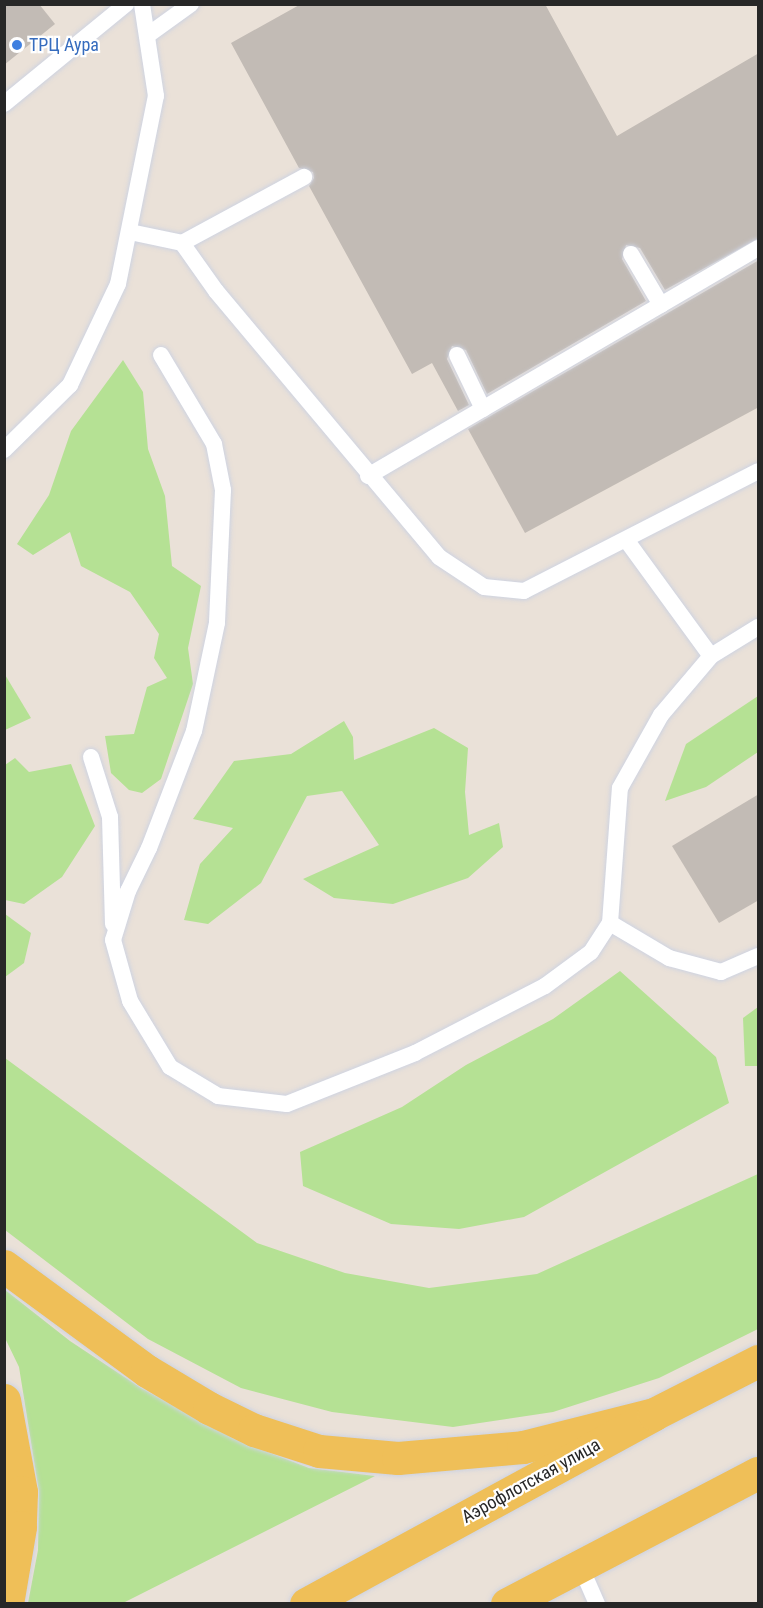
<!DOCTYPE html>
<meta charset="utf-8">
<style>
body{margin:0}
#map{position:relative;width:763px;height:1608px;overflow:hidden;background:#eae1d8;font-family:"Roboto Condensed",sans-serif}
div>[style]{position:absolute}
.green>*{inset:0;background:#b5e194}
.building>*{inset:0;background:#c2bbb5}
.roads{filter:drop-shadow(0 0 2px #ced3e1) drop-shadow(0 0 2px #ced3e1)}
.lane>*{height:16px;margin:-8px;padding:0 8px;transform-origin:8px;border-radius:8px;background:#fff}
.primary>*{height:33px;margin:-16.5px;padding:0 16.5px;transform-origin:16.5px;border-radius:16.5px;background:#efbf58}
.dots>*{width:16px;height:16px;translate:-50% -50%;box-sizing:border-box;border:3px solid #fff;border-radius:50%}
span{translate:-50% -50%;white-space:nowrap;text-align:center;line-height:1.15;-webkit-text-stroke:4.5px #fff;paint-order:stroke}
.shop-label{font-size:18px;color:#366cbe}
.left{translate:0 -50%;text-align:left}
.street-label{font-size:18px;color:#272727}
.frame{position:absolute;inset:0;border:6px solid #272727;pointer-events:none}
</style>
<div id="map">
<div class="green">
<div style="clip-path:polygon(123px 360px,143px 392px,148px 449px,165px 496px,172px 566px,201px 586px,188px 648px,193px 684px,161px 779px,142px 793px,129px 790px,111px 773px,105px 736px,134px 734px,147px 687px,167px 678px,154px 658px,159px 634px,130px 592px,81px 566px,70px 532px,33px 555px,17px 544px,49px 495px,71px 431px)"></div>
<div style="clip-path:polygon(4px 673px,31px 718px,5px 730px,4px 730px)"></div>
<div style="clip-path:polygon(758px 696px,758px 752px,706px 787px,665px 801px,686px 744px)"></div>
<div style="clip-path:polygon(344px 721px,353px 737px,354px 760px,434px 728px,468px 748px,465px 792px,469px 835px,499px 823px,503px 847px,468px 878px,393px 904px,334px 898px,303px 879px,379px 845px,342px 791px,307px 796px,261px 883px,208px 924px,184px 920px,200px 864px,233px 828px,193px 819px,234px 761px,291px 754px)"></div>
<div style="clip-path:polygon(15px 758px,29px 772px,71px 764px,95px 826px,62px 877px,24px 904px,5px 900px,5px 765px)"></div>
<div style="clip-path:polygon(5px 914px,31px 933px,24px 963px,5px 977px)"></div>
<div style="clip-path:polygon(620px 971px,716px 1057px,729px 1103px,524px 1217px,459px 1229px,391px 1224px,303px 1186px,300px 1152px,402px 1107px,466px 1065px,553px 1019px)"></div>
<div style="clip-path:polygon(758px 1007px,758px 1066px,745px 1066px,743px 1018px)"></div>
<div style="clip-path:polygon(5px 1058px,257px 1243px,345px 1273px,429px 1288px,537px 1274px,758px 1174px,758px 1329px,659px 1378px,553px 1412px,453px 1427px,332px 1412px,241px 1388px,148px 1339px,5px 1230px)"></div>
<div style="clip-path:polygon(4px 1289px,70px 1341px,141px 1388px,234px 1439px,309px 1468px,375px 1476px,123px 1603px,28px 1603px,38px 1550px,39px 1492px,19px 1367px,5px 1338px)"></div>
</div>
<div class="building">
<div style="clip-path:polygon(4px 4px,39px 4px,55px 24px,4px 65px)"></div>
<div style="clip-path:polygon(301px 4px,545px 4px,617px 136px,759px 53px,759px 238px,665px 290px,640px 248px,626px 245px,622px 259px,646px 301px,487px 394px,466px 350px,452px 346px,447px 359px,469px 405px,458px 411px,432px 363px,412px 374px,309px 186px,314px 178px,313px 172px,299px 168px,231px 43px)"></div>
<div style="clip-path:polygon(759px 260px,759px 407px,525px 533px,468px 429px)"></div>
<div style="clip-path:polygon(759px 794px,759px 900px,719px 923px,672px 846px)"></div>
</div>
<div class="roads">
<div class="lane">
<div style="left:148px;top:35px;width:53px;rotate:-35.8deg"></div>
<div style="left:4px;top:104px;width:158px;rotate:-39.3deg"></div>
<div style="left:130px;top:232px;width:53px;rotate:11.9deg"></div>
<div style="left:182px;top:243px;width:59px;rotate:54.7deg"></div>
<div style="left:216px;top:291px;width:347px;rotate:50deg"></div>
<div style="left:439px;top:557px;width:54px;rotate:33.7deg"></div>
<div style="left:484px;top:587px;width:40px;rotate:5.7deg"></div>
<div style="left:524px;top:591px;width:263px;rotate:-27.1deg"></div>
<div style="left:182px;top:243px;width:139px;rotate:-28.4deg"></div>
<div style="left:631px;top:254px;width:59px;rotate:59.5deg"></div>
<div style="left:161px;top:355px;width:104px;rotate:59.2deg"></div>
<div style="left:214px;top:444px;width:47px;rotate:78.9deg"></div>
<div style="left:223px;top:490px;width:133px;rotate:92.6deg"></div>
<div style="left:217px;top:623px;width:110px;rotate:102deg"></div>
<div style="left:194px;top:731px;width:125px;rotate:111deg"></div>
<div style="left:149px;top:848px;width:48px;rotate:116deg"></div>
<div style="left:128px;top:891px;width:51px;rotate:107deg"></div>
<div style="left:113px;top:940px;width:63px;rotate:74.4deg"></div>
<div style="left:130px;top:1001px;width:77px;rotate:58.8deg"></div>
<div style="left:170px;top:1067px;width:56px;rotate:31.1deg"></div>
<div style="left:218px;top:1096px;width:69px;rotate:6.6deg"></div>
<div style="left:287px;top:1104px;width:138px;rotate:-21.7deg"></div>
<div style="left:415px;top:1053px;width:146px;rotate:-27.3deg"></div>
<div style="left:545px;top:986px;width:57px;rotate:-36.5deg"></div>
<div style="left:591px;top:952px;width:35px;rotate:-57deg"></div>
<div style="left:610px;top:923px;width:135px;rotate:-85.8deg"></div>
<div style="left:620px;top:788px;width:84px;rotate:-60.7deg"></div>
<div style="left:661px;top:715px;width:77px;rotate:-49.7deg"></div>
<div style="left:711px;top:656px;width:55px;rotate:-31.7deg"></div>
<div style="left:457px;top:355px;width:60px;rotate:64.3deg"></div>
<div style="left:4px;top:450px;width:93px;rotate:-44.6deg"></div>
<div style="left:70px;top:385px;width:112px;rotate:-64.6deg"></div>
<div style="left:118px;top:284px;width:192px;rotate:-78.6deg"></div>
<div style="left:156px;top:96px;width:93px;rotate:-98.7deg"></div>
<div style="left:368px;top:476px;width:452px;rotate:-30.3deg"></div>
<div style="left:627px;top:541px;width:142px;rotate:53.9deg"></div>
<div style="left:91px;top:757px;width:63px;rotate:72.4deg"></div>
<div style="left:110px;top:817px;width:107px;rotate:88.4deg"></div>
<div style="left:610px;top:923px;width:69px;rotate:30.7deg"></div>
<div style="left:669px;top:958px;width:54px;rotate:15.1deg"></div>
<div style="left:721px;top:972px;width:40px;rotate:-23.4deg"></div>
<div style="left:580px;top:1565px;width:43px;rotate:66.4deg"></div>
</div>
<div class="primary">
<div style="left:4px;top:1266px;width:177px;rotate:36.3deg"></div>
<div style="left:147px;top:1371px;width:72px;rotate:30.8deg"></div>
<div style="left:209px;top:1408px;width:50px;rotate:26.1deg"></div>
<div style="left:254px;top:1430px;width:68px;rotate:17.9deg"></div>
<div style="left:319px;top:1451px;width:79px;rotate:5.1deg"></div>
<div style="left:398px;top:1458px;width:125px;rotate:-5deg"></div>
<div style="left:523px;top:1447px;width:135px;rotate:-14.1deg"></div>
<div style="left:4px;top:1400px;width:94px;rotate:79.5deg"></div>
<div style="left:21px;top:1492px;width:35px;rotate:92deg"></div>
<div style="left:20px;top:1527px;width:78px;rotate:99.6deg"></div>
<div style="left:306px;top:1604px;width:396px;rotate:-28.6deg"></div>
<div style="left:654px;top:1414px;width:117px;rotate:-27deg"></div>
<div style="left:507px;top:1604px;width:283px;rotate:-27.6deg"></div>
</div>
</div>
<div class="dots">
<div style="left:17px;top:45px;background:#3f7fe0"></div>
</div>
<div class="shop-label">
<span class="left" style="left:29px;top:45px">ТРЦ Аура</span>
</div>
<div class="street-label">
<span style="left:531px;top:1481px;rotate:-29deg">Аэрофлотская улица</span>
</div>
<div class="frame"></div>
</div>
